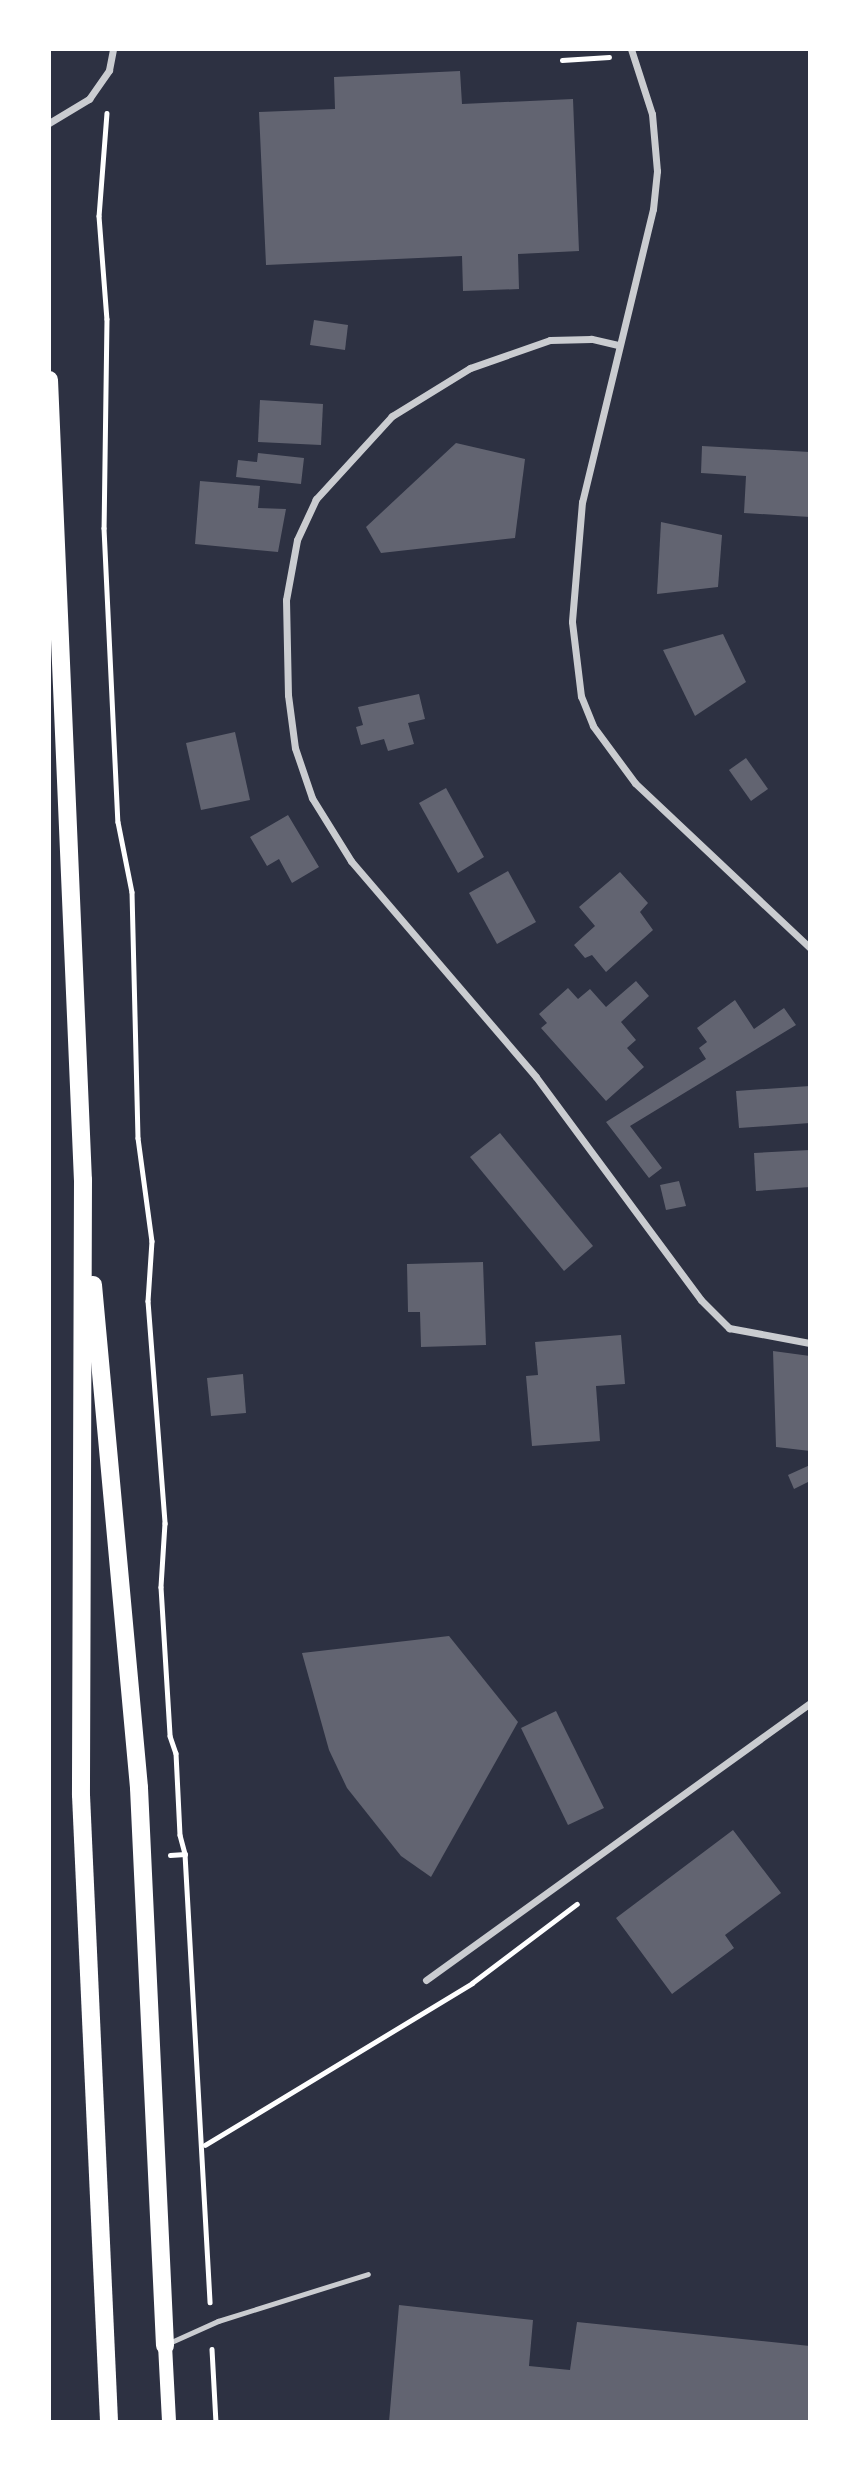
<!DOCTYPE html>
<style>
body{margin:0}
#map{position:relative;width:859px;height:2471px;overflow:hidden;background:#2d3142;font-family:"Nunito Sans",sans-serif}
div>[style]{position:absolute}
.building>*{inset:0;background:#626471}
.path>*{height:4.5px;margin:-2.25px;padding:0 2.25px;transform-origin:2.25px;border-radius:2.25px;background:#fff}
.service>*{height:5px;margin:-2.5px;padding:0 2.5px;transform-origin:2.5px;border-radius:2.5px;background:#caccd0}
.minor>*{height:7px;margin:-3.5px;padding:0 3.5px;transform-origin:3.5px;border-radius:3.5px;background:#caccd0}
.secondary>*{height:14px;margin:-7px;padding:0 7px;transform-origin:7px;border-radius:7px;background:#fff}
.primary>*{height:18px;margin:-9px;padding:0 9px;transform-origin:9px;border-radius:9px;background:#fff}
span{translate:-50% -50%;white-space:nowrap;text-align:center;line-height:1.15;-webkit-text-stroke:5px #fff;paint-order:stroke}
.frame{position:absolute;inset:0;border:51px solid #fff;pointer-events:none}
</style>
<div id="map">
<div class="building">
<div style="clip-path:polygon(460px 71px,462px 104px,573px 99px,579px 251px,518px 254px,519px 289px,463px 291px,462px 256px,266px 265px,259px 112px,335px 109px,334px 77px)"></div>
<div style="clip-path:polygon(314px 320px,348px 325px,345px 350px,310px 345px)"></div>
<div style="clip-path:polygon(260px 400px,323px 404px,321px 445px,258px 442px)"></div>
<div style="clip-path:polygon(456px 443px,525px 459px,515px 538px,381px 553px,366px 527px)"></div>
<div style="clip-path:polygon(702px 446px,810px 452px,810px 517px,744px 513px,746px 476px,701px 473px)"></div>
<div style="clip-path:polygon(258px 453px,304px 458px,301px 484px,236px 477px,238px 460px,257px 462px)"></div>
<div style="clip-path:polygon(200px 481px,260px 486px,258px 508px,286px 509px,278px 552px,195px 544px)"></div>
<div style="clip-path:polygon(661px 522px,722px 535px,718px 587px,657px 594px)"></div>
<div style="clip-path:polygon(723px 634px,746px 682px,695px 716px,663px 650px)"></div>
<div style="clip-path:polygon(419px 694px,425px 719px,408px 723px,414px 744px,388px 751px,384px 739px,361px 745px,356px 727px,363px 725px,358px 707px)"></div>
<div style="clip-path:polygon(235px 732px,250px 800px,201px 810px,186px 743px)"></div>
<div style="clip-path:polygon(746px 758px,768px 789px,751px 801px,729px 770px)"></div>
<div style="clip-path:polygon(446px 788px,484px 857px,458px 873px,419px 803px)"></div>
<div style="clip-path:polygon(288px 815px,319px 867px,292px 883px,279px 859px,267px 866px,250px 837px)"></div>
<div style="clip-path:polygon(508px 871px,536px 922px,497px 944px,469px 893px)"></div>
<div style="clip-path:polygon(620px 872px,648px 903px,640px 912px,653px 930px,606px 972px,592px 955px,585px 958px,574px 945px,595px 926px,579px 907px)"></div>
<div style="clip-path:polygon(636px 981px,649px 996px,621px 1022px,636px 1040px,627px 1048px,644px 1067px,606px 1101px,541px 1028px,547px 1023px,539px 1014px,568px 988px,578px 999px,590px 989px,606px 1007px)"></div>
<div style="clip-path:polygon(735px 1000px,754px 1029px,784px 1008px,796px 1025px,630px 1126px,662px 1168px,649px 1178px,606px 1122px,706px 1059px,699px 1048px,707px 1042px,697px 1028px)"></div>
<div style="clip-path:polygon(810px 1086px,810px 1123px,739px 1128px,736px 1091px)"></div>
<div style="clip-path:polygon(500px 1133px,593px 1246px,564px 1271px,470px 1157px)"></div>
<div style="clip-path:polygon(810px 1150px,810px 1187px,756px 1191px,754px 1153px)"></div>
<div style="clip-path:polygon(679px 1181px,686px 1206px,666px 1210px,660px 1185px)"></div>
<div style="clip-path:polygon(483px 1262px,486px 1345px,421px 1347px,420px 1312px,408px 1312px,407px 1264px)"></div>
<div style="clip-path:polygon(621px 1335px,625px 1384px,596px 1386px,600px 1441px,532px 1446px,526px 1376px,538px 1375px,535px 1342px)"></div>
<div style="clip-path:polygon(773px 1351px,810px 1356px,810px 1451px,776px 1447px)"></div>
<div style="clip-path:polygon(243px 1374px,246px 1413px,211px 1416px,207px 1378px)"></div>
<div style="clip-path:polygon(810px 1465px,810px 1481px,794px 1489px,788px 1475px)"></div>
<div style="clip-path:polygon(449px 1636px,518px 1722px,431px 1877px,401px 1856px,347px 1788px,329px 1750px,302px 1653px)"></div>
<div style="clip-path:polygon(556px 1711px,604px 1808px,568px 1825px,521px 1728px)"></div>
<div style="clip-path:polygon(733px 1830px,781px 1893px,725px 1935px,734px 1948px,672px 1994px,616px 1918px)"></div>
<div style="clip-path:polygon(399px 2305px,533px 2320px,529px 2366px,570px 2370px,577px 2322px,810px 2346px,810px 2422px,389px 2422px)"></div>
</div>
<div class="path">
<div style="left:562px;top:60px;width:47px;rotate:-3.7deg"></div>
<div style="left:107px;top:113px;width:103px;rotate:94.4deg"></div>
<div style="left:99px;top:216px;width:103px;rotate:85.6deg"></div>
<div style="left:107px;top:319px;width:209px;rotate:90.8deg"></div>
<div style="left:104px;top:528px;width:294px;rotate:87.3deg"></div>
<div style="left:118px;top:822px;width:71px;rotate:78.7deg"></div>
<div style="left:132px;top:892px;width:246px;rotate:88.6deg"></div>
<div style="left:138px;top:1138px;width:104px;rotate:82.3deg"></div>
<div style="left:152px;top:1241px;width:60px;rotate:93.8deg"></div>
<div style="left:148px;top:1301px;width:223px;rotate:85.6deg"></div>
<div style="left:165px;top:1523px;width:64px;rotate:93.6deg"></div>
<div style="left:161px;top:1587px;width:149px;rotate:86.5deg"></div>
<div style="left:170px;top:1736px;width:18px;rotate:71deg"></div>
<div style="left:176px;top:1753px;width:82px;rotate:87.2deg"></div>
<div style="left:180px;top:1835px;width:20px;rotate:75deg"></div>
<div style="left:170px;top:1855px;width:15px;rotate:-4deg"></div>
<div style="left:185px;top:1854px;width:449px;rotate:86.8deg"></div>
<div style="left:205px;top:2145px;width:312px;rotate:-31.2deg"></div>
<div style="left:472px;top:1983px;width:131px;rotate:-37deg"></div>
<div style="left:212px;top:2349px;width:73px;rotate:86.9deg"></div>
</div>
<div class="service">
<div style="left:169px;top:2343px;width:54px;rotate:-24.2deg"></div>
<div style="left:218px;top:2321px;width:157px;rotate:-17.4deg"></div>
</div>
<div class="minor">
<div style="left:631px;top:49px;width:68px;rotate:72.1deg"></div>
<div style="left:652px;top:114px;width:57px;rotate:85deg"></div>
<div style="left:657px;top:171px;width:38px;rotate:96deg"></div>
<div style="left:653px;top:209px;width:301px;rotate:103.6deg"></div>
<div style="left:582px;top:502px;width:120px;rotate:94.8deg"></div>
<div style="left:572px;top:622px;width:75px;rotate:83.1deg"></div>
<div style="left:581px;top:696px;width:32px;rotate:68deg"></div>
<div style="left:593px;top:726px;width:71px;rotate:53.6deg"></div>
<div style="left:635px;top:783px;width:241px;rotate:43.3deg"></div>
<div style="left:49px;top:123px;width:47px;rotate:-31deg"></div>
<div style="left:89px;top:99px;width:35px;rotate:-55deg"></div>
<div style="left:109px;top:70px;width:21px;rotate:-79deg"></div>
<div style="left:618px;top:345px;width:28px;rotate:-167deg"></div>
<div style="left:591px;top:339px;width:41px;rotate:178.6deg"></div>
<div style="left:550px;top:340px;width:85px;rotate:160.7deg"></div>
<div style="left:470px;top:368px;width:92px;rotate:148.4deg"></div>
<div style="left:392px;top:416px;width:113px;rotate:132.5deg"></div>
<div style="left:316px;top:499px;width:45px;rotate:114.9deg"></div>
<div style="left:297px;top:540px;width:61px;rotate:100.4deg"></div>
<div style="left:286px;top:600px;width:95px;rotate:88.8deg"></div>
<div style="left:288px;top:695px;width:53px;rotate:82.5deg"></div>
<div style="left:295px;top:748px;width:53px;rotate:71.2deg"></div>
<div style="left:312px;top:798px;width:74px;rotate:58.2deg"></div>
<div style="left:351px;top:861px;width:284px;rotate:49.4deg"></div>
<div style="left:536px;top:1077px;width:277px;rotate:53.5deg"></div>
<div style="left:701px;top:1300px;width:40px;rotate:45deg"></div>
<div style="left:729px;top:1328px;width:82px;rotate:10.5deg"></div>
<div style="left:426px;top:1980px;width:473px;rotate:-35.8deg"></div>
</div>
<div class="secondary">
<div style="left:165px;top:2345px;width:77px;rotate:87deg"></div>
</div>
<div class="primary">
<div style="left:49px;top:380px;width:801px;rotate:87.57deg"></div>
<div style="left:83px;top:1180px;width:615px;rotate:90.19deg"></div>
<div style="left:81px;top:1795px;width:628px;rotate:87.44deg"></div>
<div style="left:93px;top:1285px;width:505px;rotate:84.77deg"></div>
<div style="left:139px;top:1788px;width:558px;rotate:87.33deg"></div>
</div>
<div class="frame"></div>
</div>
